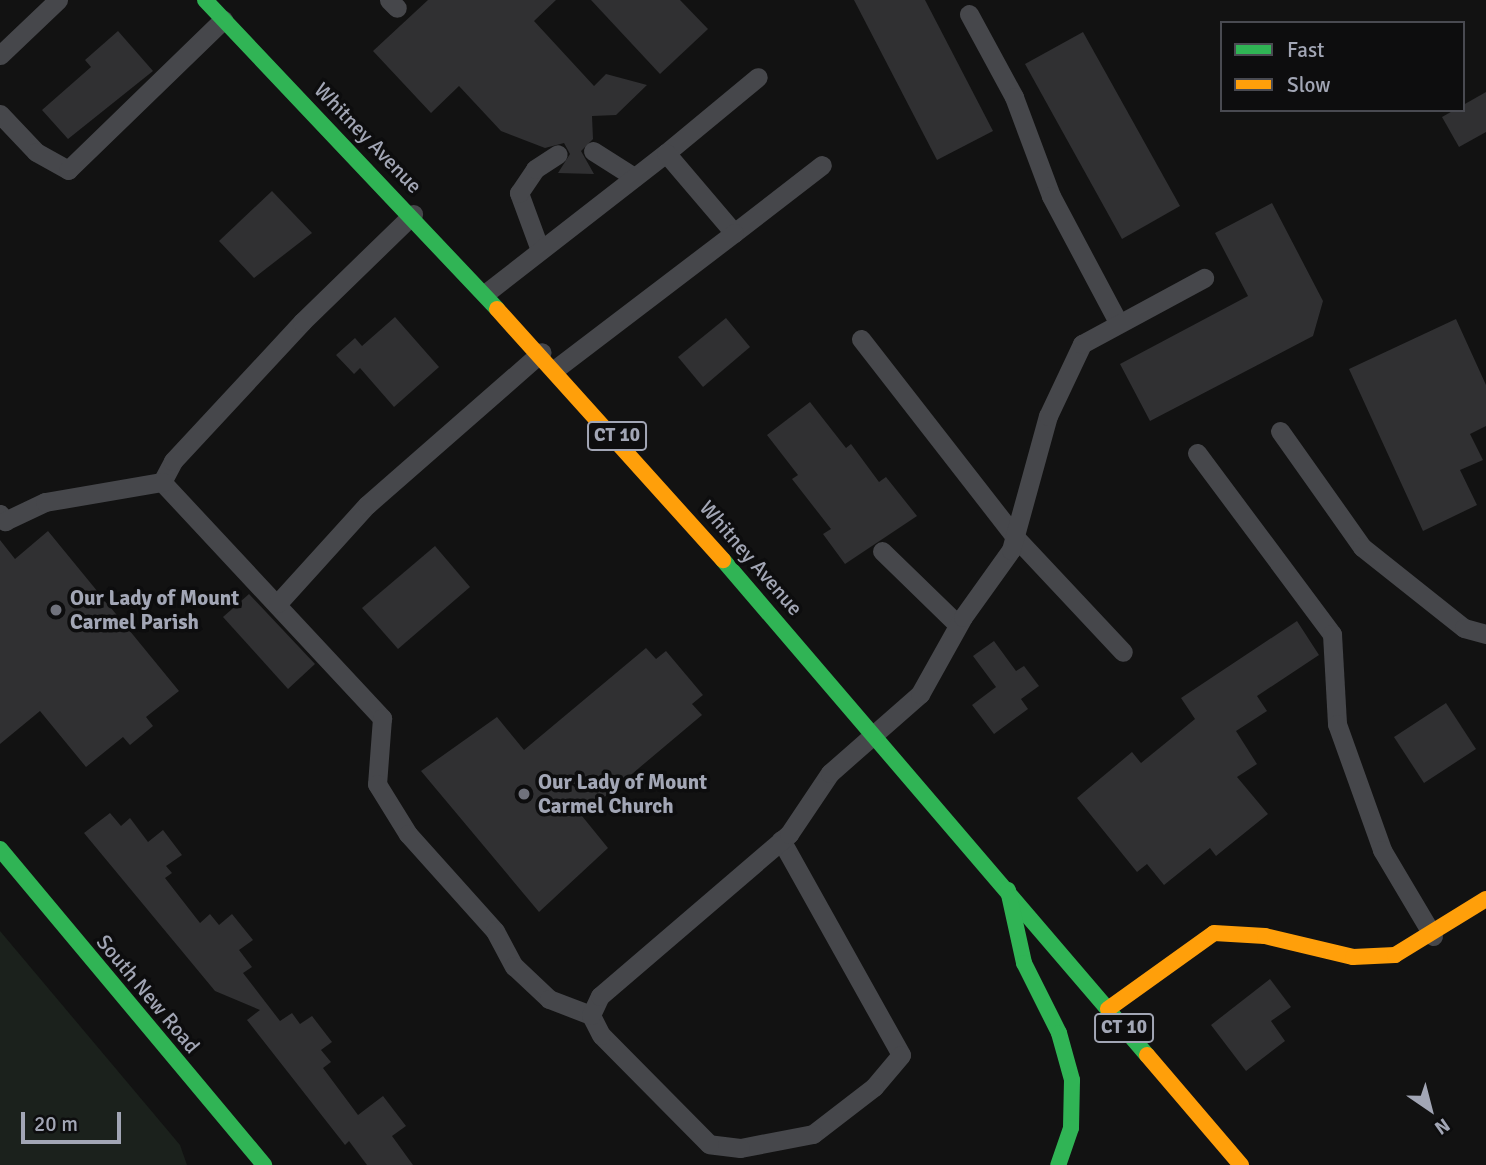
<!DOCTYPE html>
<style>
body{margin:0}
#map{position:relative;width:1486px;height:1165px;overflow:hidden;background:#121212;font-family:Signika,sans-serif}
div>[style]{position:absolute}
.green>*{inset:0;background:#1b211c}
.building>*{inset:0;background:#303032}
.lane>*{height:19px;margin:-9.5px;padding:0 9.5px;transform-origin:9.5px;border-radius:9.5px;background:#46474b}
.fast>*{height:16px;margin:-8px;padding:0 8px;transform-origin:8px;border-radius:8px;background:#30b455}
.slow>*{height:16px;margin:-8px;padding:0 8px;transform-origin:8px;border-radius:8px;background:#ff9f0a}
.dots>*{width:19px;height:19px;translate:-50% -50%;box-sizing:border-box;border:4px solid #0d0d0e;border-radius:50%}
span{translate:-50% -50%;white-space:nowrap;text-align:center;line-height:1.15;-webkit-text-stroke:7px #0d0d0e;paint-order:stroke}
.shield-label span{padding:2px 5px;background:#0d0d0e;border:2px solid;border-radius:5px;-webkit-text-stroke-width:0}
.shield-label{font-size:19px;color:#a2a6b5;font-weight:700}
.street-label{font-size:21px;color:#a2a6b5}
.poi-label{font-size:21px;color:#a2a6b5;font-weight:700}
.left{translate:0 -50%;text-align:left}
.legend{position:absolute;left:1220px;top:21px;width:245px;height:91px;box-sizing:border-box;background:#0d0d0e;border:2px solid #494a51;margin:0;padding:9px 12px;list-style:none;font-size:21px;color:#a2a6b5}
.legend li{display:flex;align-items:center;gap:14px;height:35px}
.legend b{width:35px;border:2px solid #494a51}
.north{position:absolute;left:1395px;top:1074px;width:70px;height:70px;-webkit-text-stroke:5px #0d0d0e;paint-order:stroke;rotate:145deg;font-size:19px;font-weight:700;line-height:28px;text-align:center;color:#a2a6b5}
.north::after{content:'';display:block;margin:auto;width:24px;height:32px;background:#a2a6b5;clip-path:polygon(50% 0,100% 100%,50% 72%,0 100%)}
.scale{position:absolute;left:21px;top:1112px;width:100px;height:32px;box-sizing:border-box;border:4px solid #a2a6b5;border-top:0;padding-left:9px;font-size:21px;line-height:24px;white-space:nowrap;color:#a2a6b5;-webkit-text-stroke:5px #0d0d0e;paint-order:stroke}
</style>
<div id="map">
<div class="green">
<div style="clip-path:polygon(0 931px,180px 1145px,187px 1165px,0 1165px)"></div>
</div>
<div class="building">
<div style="clip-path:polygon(428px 0,556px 0,534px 21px,594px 86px,606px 74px,647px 85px,616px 115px,592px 116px,593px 139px,581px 151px,594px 174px,558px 173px,570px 154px,564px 143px,545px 148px,501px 131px,459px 86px,431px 113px,373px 51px)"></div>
<div style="clip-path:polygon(591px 0,680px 0,708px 29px,660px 74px)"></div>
<div style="clip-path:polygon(854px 0,925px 0,993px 131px,937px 160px)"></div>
<div style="clip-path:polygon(118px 31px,153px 71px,68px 139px,42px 110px,91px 67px,85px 60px)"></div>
<div style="clip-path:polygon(1083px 32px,1180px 206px,1122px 239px,1025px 64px)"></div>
<div style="clip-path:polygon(1486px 92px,1486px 132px,1459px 147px,1442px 117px)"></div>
<div style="clip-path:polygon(272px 191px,312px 233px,254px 278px,219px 241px)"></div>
<div style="clip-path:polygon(1272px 203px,1323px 301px,1313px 336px,1150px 421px,1120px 364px,1248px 296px,1215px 233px)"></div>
<div style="clip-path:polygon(395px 317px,439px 367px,394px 407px,360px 368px,354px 374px,336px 355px,355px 338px,362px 346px)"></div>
<div style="clip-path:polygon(726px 318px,750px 347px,703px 387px,678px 357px)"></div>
<div style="clip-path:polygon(1456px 319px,1486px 385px,1486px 426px,1470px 434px,1483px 460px,1460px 470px,1477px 505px,1423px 531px,1349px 369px)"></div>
<div style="clip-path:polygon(810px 402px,846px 448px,851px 444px,879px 482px,886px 477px,917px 516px,845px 564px,823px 534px,831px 529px,792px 479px,798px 475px,767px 435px)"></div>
<div style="clip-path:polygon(48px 531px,179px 691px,146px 717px,153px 726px,130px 745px,123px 737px,86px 767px,40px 711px,0 744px,0 540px,15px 559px)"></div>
<div style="clip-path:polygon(435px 546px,470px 587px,398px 649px,362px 608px)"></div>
<div style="clip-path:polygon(249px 594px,315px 664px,288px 689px,223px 617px)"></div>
<div style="clip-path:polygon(1297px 621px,1319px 655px,1257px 696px,1267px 711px,1236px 731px,1257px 764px,1237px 777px,1268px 814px,1216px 856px,1210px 848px,1164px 885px,1147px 864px,1137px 872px,1077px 798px,1132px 752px,1141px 763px,1195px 719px,1181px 698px)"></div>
<div style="clip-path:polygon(994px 641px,1016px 671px,1024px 666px,1039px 686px,1021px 699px,1028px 709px,994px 734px,972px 705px,996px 687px,973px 656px)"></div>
<div style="clip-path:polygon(646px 648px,656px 659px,666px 651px,703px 695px,692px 704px,702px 715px,582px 816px,608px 848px,539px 912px,421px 771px,497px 717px,524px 750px)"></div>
<div style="clip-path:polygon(1446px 703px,1476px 749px,1424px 783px,1394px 737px)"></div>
<div style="clip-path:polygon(110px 813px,121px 826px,130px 818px,148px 842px,163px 830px,182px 855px,166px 866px,172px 873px,165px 878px,200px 923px,210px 914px,219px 925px,232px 914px,253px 940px,239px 950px,252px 967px,243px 973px,280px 1021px,292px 1013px,300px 1024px,312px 1016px,332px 1042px,321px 1050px,331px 1062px,323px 1068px,358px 1115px,383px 1096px,406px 1126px,392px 1136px,413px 1165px,367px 1165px,349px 1141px,345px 1145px,247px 1020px,260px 1010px,215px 991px,84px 833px)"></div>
<div style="clip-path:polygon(1270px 979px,1291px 1007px,1271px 1021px,1285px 1041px,1246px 1071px,1211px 1025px)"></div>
</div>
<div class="lane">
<div style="left:389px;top:0;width:11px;rotate:45deg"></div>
<div style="left:969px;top:14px;width:94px;rotate:61.5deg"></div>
<div style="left:1014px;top:97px;width:106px;rotate:69.5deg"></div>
<div style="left:1051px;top:196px;width:143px;rotate:62deg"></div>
<div style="left:0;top:55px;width:80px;rotate:-43.5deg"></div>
<div style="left:0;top:114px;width:52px;rotate:46.5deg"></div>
<div style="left:36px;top:152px;width:37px;rotate:29deg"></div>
<div style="left:68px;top:170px;width:216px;rotate:-44.1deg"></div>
<div style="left:593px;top:151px;width:49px;rotate:32.4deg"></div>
<div style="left:666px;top:153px;width:119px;rotate:-39.6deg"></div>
<div style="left:734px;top:233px;width:111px;rotate:-37.7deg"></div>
<div style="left:540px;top:250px;width:61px;rotate:-110.2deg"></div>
<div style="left:519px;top:193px;width:29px;rotate:-56deg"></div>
<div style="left:535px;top:169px;width:27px;rotate:-33deg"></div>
<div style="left:486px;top:293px;width:228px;rotate:-37.9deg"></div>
<div style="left:666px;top:153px;width:105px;rotate:49.6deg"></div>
<div style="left:734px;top:233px;width:223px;rotate:142.7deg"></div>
<div style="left:861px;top:339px;width:252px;rotate:52.1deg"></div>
<div style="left:1016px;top:538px;width:156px;rotate:46.8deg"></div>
<div style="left:1280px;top:431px;width:142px;rotate:54.7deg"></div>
<div style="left:1362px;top:547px;width:130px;rotate:38.5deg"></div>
<div style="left:1464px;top:628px;width:23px;rotate:15deg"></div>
<div style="left:1197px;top:453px;width:226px;rotate:53.3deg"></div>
<div style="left:1332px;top:634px;width:90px;rotate:86.8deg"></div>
<div style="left:1337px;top:724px;width:134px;rotate:70.3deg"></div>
<div style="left:1382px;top:850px;width:100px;rotate:59.3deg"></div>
<div style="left:162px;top:482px;width:323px;rotate:47deg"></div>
<div style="left:382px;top:718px;width:66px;rotate:94.3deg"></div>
<div style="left:377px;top:784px;width:59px;rotate:58.2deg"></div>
<div style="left:408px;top:834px;width:130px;rotate:48.1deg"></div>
<div style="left:495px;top:931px;width:40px;rotate:62deg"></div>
<div style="left:514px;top:966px;width:48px;rotate:43.3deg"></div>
<div style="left:549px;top:999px;width:45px;rotate:20.9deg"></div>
<div style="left:162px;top:482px;width:24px;rotate:-62deg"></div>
<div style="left:173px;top:461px;width:190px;rotate:-47.1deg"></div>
<div style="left:302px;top:322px;width:155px;rotate:-44.2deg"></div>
<div style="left:0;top:514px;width:9px;rotate:54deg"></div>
<div style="left:5px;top:521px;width:44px;rotate:-25.4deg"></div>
<div style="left:45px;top:502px;width:119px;rotate:-9.7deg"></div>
<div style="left:882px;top:551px;width:106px;rotate:44.2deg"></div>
<div style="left:278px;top:603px;width:132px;rotate:-47.8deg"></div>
<div style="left:367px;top:505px;width:232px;rotate:-41.2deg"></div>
<div style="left:781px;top:840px;width:246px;rotate:60.8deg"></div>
<div style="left:901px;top:1055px;width:42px;rotate:130.2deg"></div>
<div style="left:874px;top:1087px;width:77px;rotate:142.4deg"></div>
<div style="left:813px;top:1134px;width:74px;rotate:169.1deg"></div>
<div style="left:740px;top:1148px;width:31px;rotate:-173deg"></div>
<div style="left:709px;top:1144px;width:153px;rotate:-134.7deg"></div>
<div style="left:601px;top:1035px;width:22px;rotate:-117deg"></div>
<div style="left:591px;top:1015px;width:21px;rotate:-65deg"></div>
<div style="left:600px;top:996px;width:249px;rotate:-40.6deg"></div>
<div style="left:789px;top:834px;width:73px;rotate:-56.1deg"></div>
<div style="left:830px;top:773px;width:120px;rotate:-41.3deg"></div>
<div style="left:920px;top:694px;width:88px;rotate:-60.8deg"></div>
<div style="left:963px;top:617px;width:82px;rotate:-54.4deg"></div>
<div style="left:1011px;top:550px;width:139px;rotate:-74.6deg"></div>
<div style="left:1048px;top:416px;width:80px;rotate:-64.7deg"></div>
<div style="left:1082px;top:344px;width:139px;rotate:-28.4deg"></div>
</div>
<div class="fast">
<div style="left:205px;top:0;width:425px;rotate:46.6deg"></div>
<div style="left:723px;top:560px;width:652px;rotate:49.42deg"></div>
<div style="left:0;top:849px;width:412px;rotate:50.1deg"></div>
<div style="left:1008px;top:890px;width:75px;rotate:77.6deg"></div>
<div style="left:1024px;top:963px;width:78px;rotate:63.4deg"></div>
<div style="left:1059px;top:1033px;width:49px;rotate:74.5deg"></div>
<div style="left:1072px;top:1080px;width:48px;rotate:91.2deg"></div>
<div style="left:1071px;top:1128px;width:39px;rotate:109deg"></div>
</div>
<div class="slow">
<div style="left:497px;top:309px;width:338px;rotate:48deg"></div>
<div style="left:1108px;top:1009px;width:130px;rotate:-35.6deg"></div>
<div style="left:1214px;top:933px;width:51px;rotate:3.4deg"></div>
<div style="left:1265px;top:936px;width:90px;rotate:13.4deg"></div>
<div style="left:1353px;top:957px;width:42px;rotate:-2.7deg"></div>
<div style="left:1395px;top:955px;width:107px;rotate:-31.6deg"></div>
<div style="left:1147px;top:1055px;width:145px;rotate:49.5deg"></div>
</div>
<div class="dots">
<div style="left:56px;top:610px;background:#70727c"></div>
<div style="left:524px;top:794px;background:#70727c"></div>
</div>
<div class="shield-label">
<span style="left:617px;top:436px">CT 10</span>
<span style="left:1124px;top:1028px">CT 10</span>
</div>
<div class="street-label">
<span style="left:368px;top:138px;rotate:46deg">Whitney Avenue</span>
<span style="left:751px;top:558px;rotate:49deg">Whitney Avenue</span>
<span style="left:148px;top:994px;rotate:50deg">South New Road</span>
</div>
<div class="poi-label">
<span class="left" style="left:70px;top:610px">Our Lady of Mount<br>Carmel Parish</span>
<span class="left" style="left:538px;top:794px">Our Lady of Mount<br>Carmel Church</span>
</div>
<ul class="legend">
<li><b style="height:9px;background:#30b455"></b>Fast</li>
<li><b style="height:9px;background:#ff9f0a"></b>Slow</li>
</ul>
<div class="north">N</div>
<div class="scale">20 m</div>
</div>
